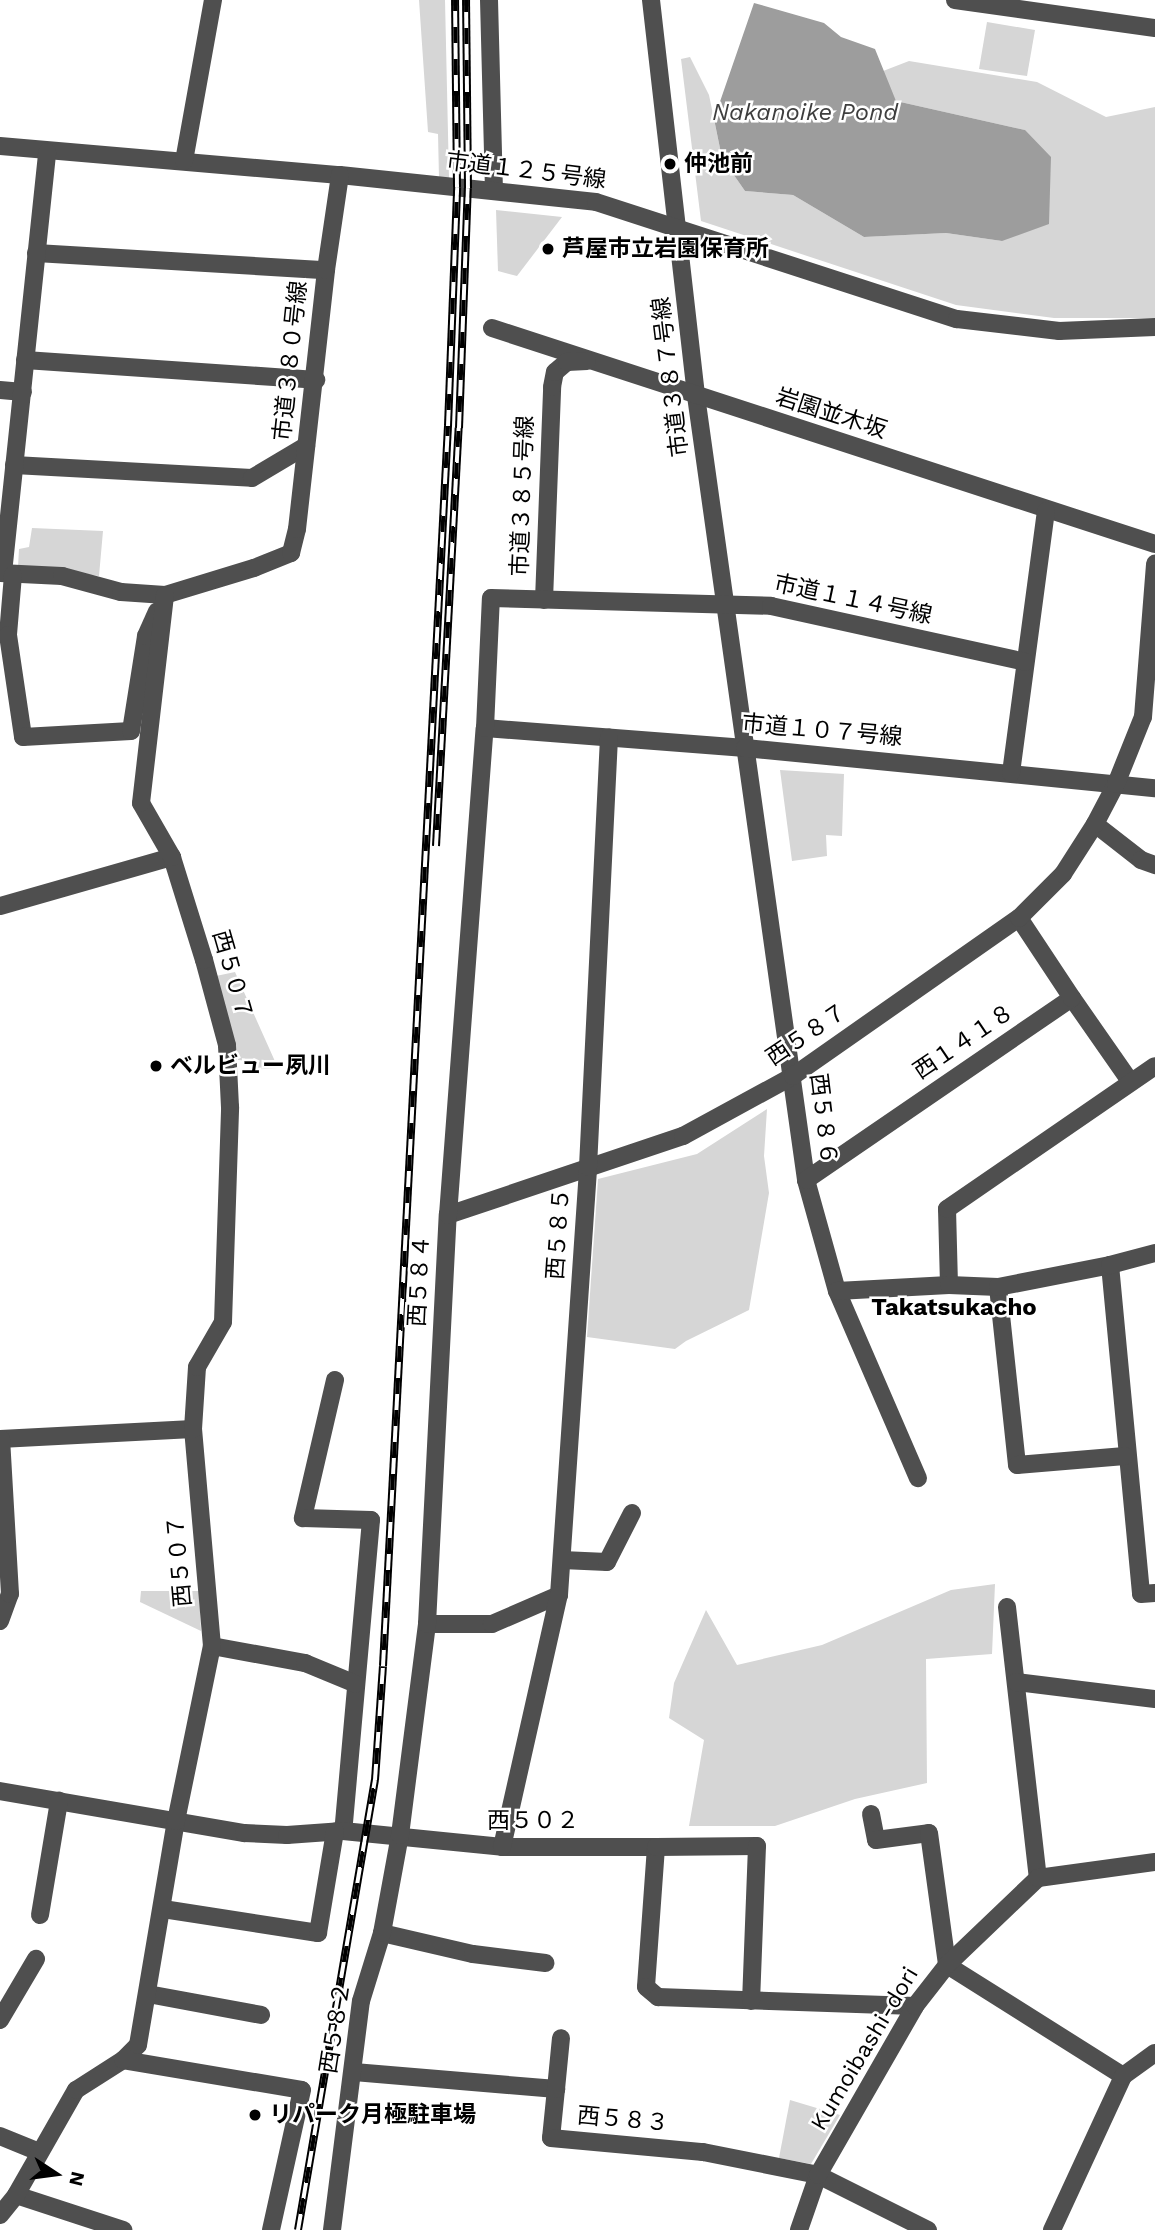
<!DOCTYPE html>
<meta charset="utf-8">
<style>
body{margin:0}
#map{position:relative;width:1155px;height:2230px;overflow:hidden;background:#fff;font-family:"Work Sans","Noto Sans JP",sans-serif}
div>[style]{position:absolute}
.green>*{inset:0;background:#d6d6d6}
.water>*{inset:0;background:#9d9d9d}
.minor>*{height:18px;margin:-9px;padding:0 9px;transform-origin:9px;border-radius:9px;background:#4f4f4f}
.rail>*{height:8px;margin-top:-4px;transform-origin:0;background:repeating-linear-gradient(90deg,#fff 0 16px,#000 0 32px);box-sizing:border-box;border-block:2px solid #000}
.dots>*{width:19px;height:19px;translate:-50% -50%;box-sizing:border-box;border:4px solid #fff;border-radius:50%}
span{translate:-50% -50%;white-space:nowrap;text-align:center;line-height:1.15;-webkit-text-stroke:5px #fff;paint-order:stroke}
.poi-label{font-size:23px;color:#000;font-weight:700}
.left{translate:0 -50%;text-align:left}
.street-label{font-size:23px;color:#000}
.water-label{font-size:24px;color:#3e3e3e;font-style:italic}
.neighbourhood-label{font-size:24px;color:#000;font-weight:700}
.north{position:absolute;left:21px;top:2139px;width:70px;height:70px;-webkit-text-stroke:5px #fff;paint-order:stroke;rotate:103deg;font-size:19px;font-weight:700;line-height:28px;text-align:center;color:#000}
.north::after{content:'';display:block;margin:auto;width:24px;height:32px;background:#000;clip-path:polygon(50% 0,100% 100%,50% 72%,0 100%)}
</style>
<div id="map">
<div class="green">
<div style="clip-path:polygon(419px 0,445px 0,449px 178px,439px 178px,438px 134px,428px 132px)"></div>
<div style="clip-path:polygon(987px 22px,1035px 30px,1027px 76px,979px 69px)"></div>
<div style="clip-path:polygon(690px 57px,709px 95px,722px 158px,745px 191px,793px 195px,864px 237px,946px 233px,1002px 241px,1025px 130px,896px 101px,878px 73px,909px 61px,1037px 82px,1106px 117px,1155px 107px,1155px 318px,1054px 318px,956px 305px,701px 221px,681px 59px)"></div>
<div style="clip-path:polygon(496px 210px,562px 217px,517px 276px,498px 271px)"></div>
<div style="clip-path:polygon(32px 528px,103px 531px,99px 576px,18px 567px,19px 549px,29px 547px)"></div>
<div style="clip-path:polygon(780px 770px,844px 774px,842px 836px,826px 835px,827px 856px,792px 861px)"></div>
<div style="clip-path:polygon(235px 972px,278px 1068px,251px 1070px,250px 1061px,238px 1060px,216px 976px)"></div>
<div style="clip-path:polygon(767px 1109px,764px 1156px,769px 1193px,749px 1310px,686px 1341px,675px 1349px,587px 1337px,598px 1179px,697px 1154px)"></div>
<div style="clip-path:polygon(995px 1584px,992px 1654px,926px 1659px,927px 1783px,855px 1799px,775px 1826px,689px 1826px,704px 1740px,669px 1718px,674px 1683px,706px 1610px,737px 1665px,822px 1645px,951px 1590px)"></div>
<div style="clip-path:polygon(141px 1591px,199px 1591px,201px 1631px,140px 1602px)"></div>
<div style="clip-path:polygon(790px 2100px,840px 2115px,811px 2164px,779px 2158px)"></div>
</div>
<div class="water">
<div style="clip-path:polygon(754px 3px,824px 23px,841px 37px,875px 49px,896px 101px,1025px 130px,1051px 157px,1049px 224px,1002px 241px,946px 233px,864px 237px,793px 195px,745px 191px,722px 158px,714px 119px)"></div>
</div>
<div class="minor">
<div style="left:489px;top:0;width:191px;rotate:88.5deg"></div>
<div style="left:651px;top:0;width:399px;rotate:83.5deg"></div>
<div style="left:696px;top:396px;width:792px;rotate:82.01deg"></div>
<div style="left:806px;top:1180px;width:115px;rotate:74.4deg"></div>
<div style="left:837px;top:1291px;width:204px;rotate:66.6deg"></div>
<div style="left:955px;top:0;width:202px;rotate:8deg"></div>
<div style="left:0;top:146px;width:341px;rotate:4.9deg"></div>
<div style="left:340px;top:175px;width:257px;rotate:6deg"></div>
<div style="left:596px;top:202px;width:379px;rotate:18deg"></div>
<div style="left:957px;top:319px;width:103px;rotate:6.7deg"></div>
<div style="left:1059px;top:331px;width:96px;rotate:-2.4deg"></div>
<div style="left:184px;top:161px;width:164px;rotate:-79.8deg"></div>
<div style="left:36px;top:253px;width:290px;rotate:3.4deg"></div>
<div style="left:492px;top:328px;width:697px;rotate:18.05deg"></div>
<div style="left:25px;top:360px;width:292px;rotate:3.9deg"></div>
<div style="left:0;top:390px;width:23px;rotate:5deg"></div>
<div style="left:14px;top:465px;width:238px;rotate:3.1deg"></div>
<div style="left:252px;top:478px;width:63px;rotate:-30.7deg"></div>
<div style="left:0;top:573px;width:62px;rotate:2.8deg"></div>
<div style="left:62px;top:576px;width:61px;rotate:15.2deg"></div>
<div style="left:121px;top:592px;width:44px;rotate:3.9deg"></div>
<div style="left:165px;top:595px;width:93px;rotate:-16.9deg"></div>
<div style="left:254px;top:568px;width:40px;rotate:-22deg"></div>
<div style="left:291px;top:553px;width:25px;rotate:-76deg"></div>
<div style="left:297px;top:529px;width:261px;rotate:-83.6deg"></div>
<div style="left:326px;top:270px;width:96px;rotate:-81.6deg"></div>
<div style="left:3px;top:573px;width:423px;rotate:-84deg"></div>
<div style="left:13px;top:575px;width:60px;rotate:94.8deg"></div>
<div style="left:8px;top:635px;width:103px;rotate:81.6deg"></div>
<div style="left:23px;top:737px;width:108px;rotate:-3.2deg"></div>
<div style="left:131px;top:731px;width:96px;rotate:-81deg"></div>
<div style="left:146px;top:636px;width:27px;rotate:-66deg"></div>
<div style="left:544px;top:600px;width:213px;rotate:-87.8deg"></div>
<div style="left:552px;top:387px;width:15px;rotate:-79deg"></div>
<div style="left:555px;top:372px;width:16px;rotate:-40deg"></div>
<div style="left:567px;top:362px;width:20px;rotate:-3deg"></div>
<div style="left:485px;top:728px;width:261px;rotate:4.4deg"></div>
<div style="left:745px;top:748px;width:412px;rotate:5.6deg"></div>
<div style="left:1011px;top:773px;width:264px;rotate:-82.4deg"></div>
<div style="left:1095px;top:824px;width:58px;rotate:38deg"></div>
<div style="left:1141px;top:860px;width:15px;rotate:20deg"></div>
<div style="left:0;top:906px;width:179px;rotate:-15.9deg"></div>
<div style="left:1072px;top:998px;width:101px;rotate:55.1deg"></div>
<div style="left:806px;top:1180px;width:322px;rotate:-34.4deg"></div>
<div style="left:1072px;top:998px;width:96px;rotate:-123.5deg"></div>
<div style="left:448px;top:1215px;width:248px;rotate:-18.6deg"></div>
<div style="left:683px;top:1136px;width:125px;rotate:-28.6deg"></div>
<div style="left:793px;top:1076px;width:276px;rotate:-35deg"></div>
<div style="left:1019px;top:918px;width:62px;rotate:-45deg"></div>
<div style="left:1063px;top:874px;width:59px;rotate:-57.4deg"></div>
<div style="left:1095px;top:824px;width:45px;rotate:-62.3deg"></div>
<div style="left:1116px;top:784px;width:72px;rotate:-68.1deg"></div>
<div style="left:1143px;top:717px;width:154px;rotate:-85.5deg"></div>
<div style="left:1110px;top:1265px;width:330px;rotate:84.6deg"></div>
<div style="left:1141px;top:1594px;width:14px;rotate:-4deg"></div>
<div style="left:949px;top:1285px;width:76px;rotate:-91.5deg"></div>
<div style="left:947px;top:1209px;width:252px;rotate:-34.5deg"></div>
<div style="left:998px;top:1287px;width:179px;rotate:83.9deg"></div>
<div style="left:1017px;top:1465px;width:108px;rotate:-4.8deg"></div>
<div style="left:837px;top:1291px;width:112px;rotate:-3.1deg"></div>
<div style="left:949px;top:1285px;width:49px;rotate:2.3deg"></div>
<div style="left:998px;top:1287px;width:114px;rotate:-11.1deg"></div>
<div style="left:1110px;top:1265px;width:47px;rotate:-14.9deg"></div>
<div style="left:335px;top:1380px;width:142px;rotate:103.1deg"></div>
<div style="left:303px;top:1518px;width:68px;rotate:1.7deg"></div>
<div style="left:371px;top:1520px;width:312px;rotate:95.1deg"></div>
<div style="left:0;top:1439px;width:193px;rotate:-3deg"></div>
<div style="left:562px;top:1560px;width:45px;rotate:2.5deg"></div>
<div style="left:607px;top:1562px;width:55px;rotate:-63deg"></div>
<div style="left:1007px;top:1607px;width:273px;rotate:83.5deg"></div>
<div style="left:0;top:1621px;width:29px;rotate:-70deg"></div>
<div style="left:10px;top:1594px;width:155px;rotate:-93.3deg"></div>
<div style="left:427px;top:1624px;width:65px"></div>
<div style="left:492px;top:1624px;width:73px;rotate:-23.4deg"></div>
<div style="left:559px;top:1595px;width:429px;rotate:-86.1deg"></div>
<div style="left:588px;top:1167px;width:430px;rotate:-87.2deg"></div>
<div style="left:212px;top:1646px;width:95px;rotate:10.4deg"></div>
<div style="left:305px;top:1663px;width:55px;rotate:22.4deg"></div>
<div style="left:1016px;top:1682px;width:140px;rotate:7deg"></div>
<div style="left:0;top:1791px;width:248px;rotate:9.8deg"></div>
<div style="left:244px;top:1833px;width:43px;rotate:2.7deg"></div>
<div style="left:287px;top:1835px;width:56px;rotate:-4.1deg"></div>
<div style="left:343px;top:1831px;width:160px;rotate:5.7deg"></div>
<div style="left:502px;top:1847px;width:154px"></div>
<div style="left:656px;top:1847px;width:140px;rotate:94.1deg"></div>
<div style="left:646px;top:1987px;width:16px;rotate:40deg"></div>
<div style="left:658px;top:1997px;width:257px;rotate:2deg"></div>
<div style="left:871px;top:1814px;width:26px;rotate:79deg"></div>
<div style="left:876px;top:1840px;width:53px;rotate:-7.5deg"></div>
<div style="left:929px;top:1833px;width:133px;rotate:82.2deg"></div>
<div style="left:947px;top:1965px;width:208px;rotate:32.2deg"></div>
<div style="left:502px;top:1847px;width:258px;rotate:-77.3deg"></div>
<div style="left:656px;top:1847px;width:101px;rotate:-0.6deg"></div>
<div style="left:757px;top:1846px;width:155px;rotate:92.2deg"></div>
<div style="left:163px;top:1909px;width:157px;rotate:8.8deg"></div>
<div style="left:318px;top:1933px;width:103px;rotate:-80.5deg"></div>
<div style="left:40px;top:1915px;width:116px;rotate:-80.5deg"></div>
<div style="left:382px;top:1933px;width:93px;rotate:13deg"></div>
<div style="left:473px;top:1954px;width:73px;rotate:7.1deg"></div>
<div style="left:148px;top:1994px;width:115px;rotate:10.5deg"></div>
<div style="left:0;top:2020px;width:71px;rotate:-59.5deg"></div>
<div style="left:123px;top:2060px;width:181px;rotate:9.5deg"></div>
<div style="left:302px;top:2090px;width:143px;rotate:102.5deg"></div>
<div style="left:354px;top:2072px;width:203px;rotate:4.8deg"></div>
<div style="left:556px;top:2089px;width:49px;rotate:95.8deg"></div>
<div style="left:551px;top:2138px;width:153px;rotate:5.3deg"></div>
<div style="left:703px;top:2152px;width:117px;rotate:11.3deg"></div>
<div style="left:818px;top:2175px;width:123px;rotate:26.6deg"></div>
<div style="left:556px;top:2089px;width:51px;rotate:-84.4deg"></div>
<div style="left:0;top:2136px;width:42px;rotate:22.3deg"></div>
<div style="left:16px;top:2195px;width:113px;rotate:18.1deg"></div>
<div style="left:0;top:2215px;width:26px;rotate:-51deg"></div>
<div style="left:16px;top:2195px;width:121px;rotate:-60.3deg"></div>
<div style="left:76px;top:2090px;width:56px;rotate:-32.6deg"></div>
<div style="left:123px;top:2060px;width:21px;rotate:-45deg"></div>
<div style="left:138px;top:2045px;width:227px;rotate:-80.4deg"></div>
<div style="left:176px;top:1821px;width:179px;rotate:-78.4deg"></div>
<div style="left:212px;top:1646px;width:218px;rotate:-95deg"></div>
<div style="left:193px;top:1429px;width:62px;rotate:-86.3deg"></div>
<div style="left:197px;top:1367px;width:52px;rotate:-60deg"></div>
<div style="left:223px;top:1322px;width:215px;rotate:-88.1deg"></div>
<div style="left:230px;top:1107px;width:62px;rotate:-92.8deg"></div>
<div style="left:227px;top:1045px;width:88px;rotate:-105.1deg"></div>
<div style="left:204px;top:960px;width:108px;rotate:-107.3deg"></div>
<div style="left:172px;top:857px;width:62px;rotate:-119.9deg"></div>
<div style="left:141px;top:803px;width:209px;rotate:-83.4deg"></div>
<div style="left:332px;top:2230px;width:231px;rotate:-82.8deg"></div>
<div style="left:361px;top:2001px;width:71px;rotate:-72.8deg"></div>
<div style="left:382px;top:1933px;width:100px;rotate:-79.6deg"></div>
<div style="left:400px;top:1835px;width:213px;rotate:-82.7deg"></div>
<div style="left:427px;top:1624px;width:410px;rotate:-87.1deg"></div>
<div style="left:448px;top:1215px;width:488px;rotate:-85.7deg"></div>
<div style="left:485px;top:728px;width:130px;rotate:-87.4deg"></div>
<div style="left:491px;top:598px;width:280px;rotate:1.6deg"></div>
<div style="left:771px;top:606px;width:260px;rotate:12.4deg"></div>
<div style="left:799px;top:2230px;width:58px;rotate:-70.9deg"></div>
<div style="left:818px;top:2175px;width:195px;rotate:-60.1deg"></div>
<div style="left:915px;top:2006px;width:52px;rotate:-52deg"></div>
<div style="left:947px;top:1965px;width:126px;rotate:-43.7deg"></div>
<div style="left:1038px;top:1878px;width:118px;rotate:-7.8deg"></div>
<div style="left:1052px;top:2230px;width:170px;rotate:-65.2deg"></div>
<div style="left:1123px;top:2076px;width:39px;rotate:-36deg"></div>
</div>
<div class="rail">
<div style="left:436px;top:846px;width:419px;rotate:-86.9deg"></div>
<div style="left:459px;top:428px;width:240px;rotate:-87.9deg"></div>
<div style="left:468px;top:188px;width:188px;rotate:-90.6deg"></div>
<div style="left:298px;top:2230px;width:457px;rotate:-80.3deg"></div>
<div style="left:375px;top:1780px;width:114px;rotate:-86deg"></div>
<div style="left:383px;top:1666px;width:1242px;rotate:-87deg"></div>
<div style="left:448px;top:426px;width:239px;rotate:-87.8deg"></div>
<div style="left:457px;top:187px;width:187px;rotate:-90.6deg"></div>
</div>
<div class="dots">
<div style="left:670px;top:164px;background:#000"></div>
<div style="left:548px;top:249px;background:#000"></div>
<div style="left:156px;top:1066px;background:#000"></div>
<div style="left:255px;top:2115px;background:#000"></div>
</div>
<div class="poi-label">
<span class="left" style="left:684px;top:164px">仲池前</span>
<span class="left" style="left:562px;top:249px">芦屋市立岩園保育所</span>
<span class="left" style="left:170px;top:1066px">ベルビュー夙川</span>
<span class="left" style="left:269px;top:2115px">リパーク月極駐車場</span>
</div>
<div class="street-label">
<span style="left:526px;top:171px;rotate:7deg">市道１２５号線</span>
<span style="left:291px;top:361px;rotate:-84deg">市道３８０号線</span>
<span style="left:671px;top:377px;rotate:-97deg">市道３８７号線</span>
<span style="left:831px;top:414px;rotate:18deg">岩園並木坂</span>
<span style="left:523px;top:496px;rotate:-88deg">市道３８５号線</span>
<span style="left:853px;top:600px;rotate:12deg">市道１１４号線</span>
<span style="left:822px;top:731px;rotate:5deg">市道１０７号線</span>
<span style="left:232px;top:975px;rotate:74deg">西５０７</span>
<span style="left:807px;top:1035px;rotate:-34deg">西５８７</span>
<span style="left:964px;top:1042px;rotate:-34deg">西１４１８</span>
<span style="left:823px;top:1119px;rotate:83deg">西５８６</span>
<span style="left:559px;top:1234px;rotate:-86deg">西５８５</span>
<span style="left:420px;top:1281px;rotate:-87deg">西５８４</span>
<span style="left:180px;top:1561px;rotate:-95deg">西５０７</span>
<span style="left:533px;top:1821px">西５０２</span>
<span style="left:336px;top:2028px;rotate:-81deg">西５８２</span>
<span style="left:865px;top:2049px;rotate:-59deg">Kumoibashi-dori</span>
<span style="left:623px;top:2120px;rotate:5deg">西５８３</span>
</div>
<div class="water-label">
<span style="left:805px;top:113px">Nakanoike Pond</span>
</div>
<div class="neighbourhood-label">
<span style="left:954px;top:1308px">Takatsukacho</span>
</div>
<div class="north">N</div>
</div>
